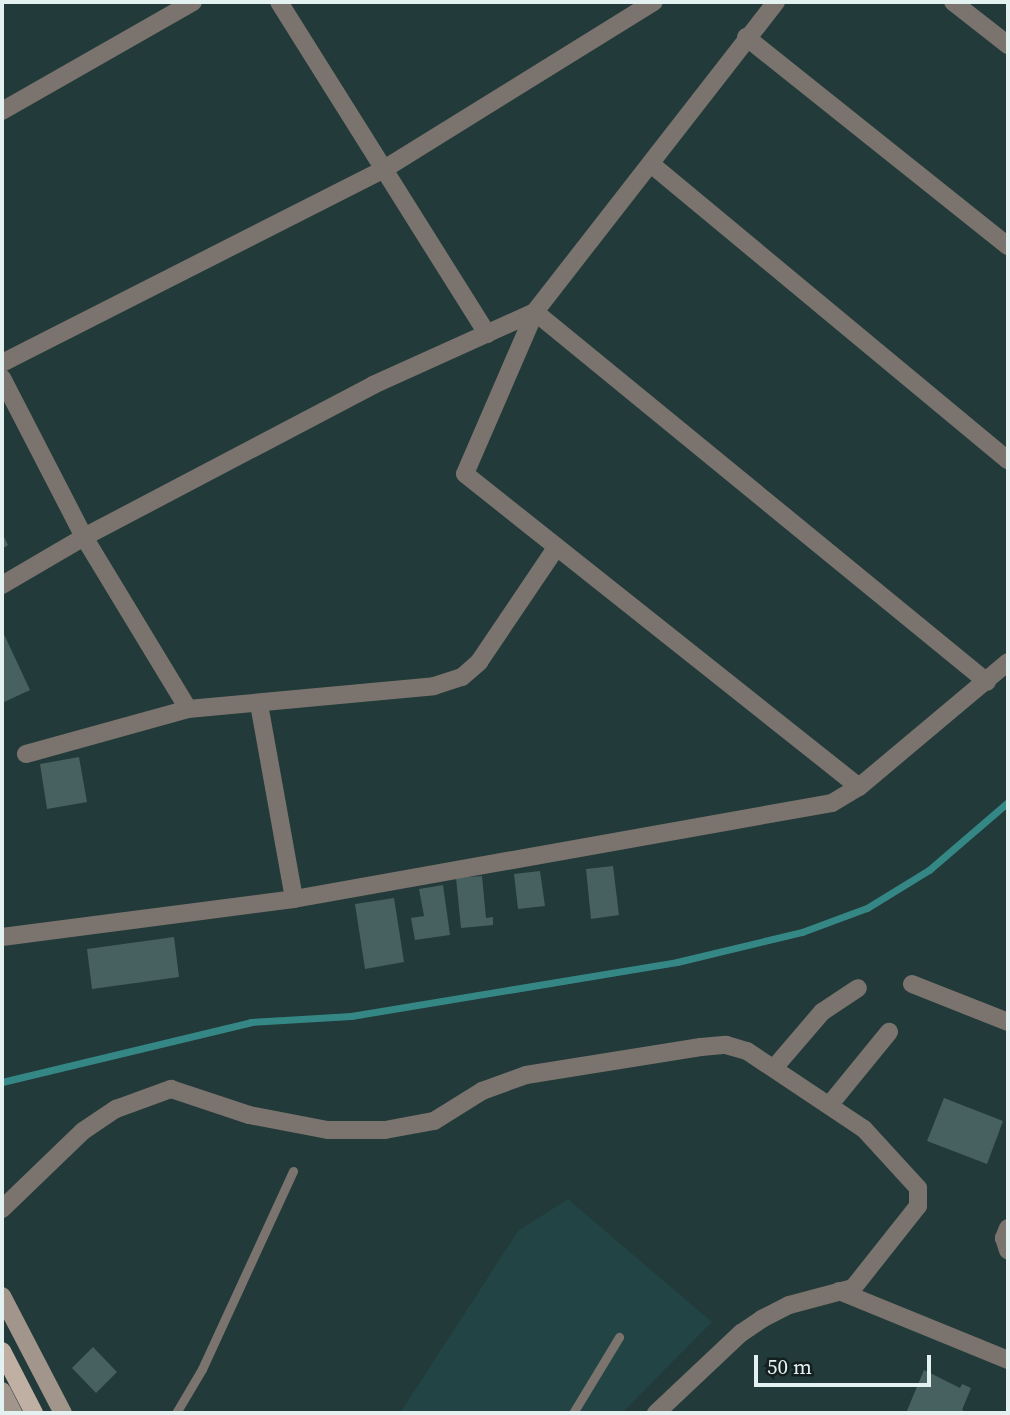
<!DOCTYPE html>
<style>
body{margin:0}
#map{position:relative;width:1010px;height:1415px;overflow:hidden;background:#223a39;font-family:"Source Serif 4",serif}
div>[style]{position:absolute}
.built>*{inset:0;background:#244}
.stream>*{height:7px;margin:-3.5px;padding:0 3.5px;transform-origin:3.5px;border-radius:3.5px;background:#348785}
.building>*{inset:0;background:#476160}
.service>*{height:9px;margin:-4.5px;padding:0 4.5px;transform-origin:4.5px;border-radius:4.5px;background:#7b736d}
.minor>*{height:18px;margin:-9px;padding:0 9px;transform-origin:9px;border-radius:9px;background:#7b736d}
.secondary>*{height:18px;margin:-9px;padding:0 9px;transform-origin:9px;border-radius:9px;background:#a2958b}
.primary>*{height:18px;margin:-9px;padding:0 9px;transform-origin:9px;border-radius:9px;background:#c0afa3}
span{translate:-50% -50%;white-space:nowrap;text-align:center;line-height:1.15;-webkit-text-stroke:5px #141f1f;paint-order:stroke}
.frame{position:absolute;inset:0;border:4px solid #e3f1f0;pointer-events:none}
.scale{position:absolute;left:754px;top:1355px;width:177px;height:32px;box-sizing:border-box;border:4px solid #e3f1f0;border-top:0;padding-left:9px;font-size:21px;line-height:24px;white-space:nowrap;color:#e3f1f0;-webkit-text-stroke:5px #141f1f;paint-order:stroke}
</style>
<div id="map">
<div class="built">
<div style="clip-path:polygon(568px 1199px,712px 1322px,622px 1413px,400px 1413px,518px 1231px)"></div>
</div>
<div class="stream">
<div style="left:2px;top:1082px;width:256px;rotate:-13.5deg"></div>
<div style="left:251px;top:1022px;width:100px;rotate:-3.4deg"></div>
<div style="left:351px;top:1016px;width:330px;rotate:-9.4deg"></div>
<div style="left:677px;top:962px;width:129px;rotate:-13.5deg"></div>
<div style="left:802px;top:932px;width:69px;rotate:-20.3deg"></div>
<div style="left:867px;top:908px;width:73px;rotate:-31.5deg"></div>
<div style="left:929px;top:870px;width:104px;rotate:-40.7deg"></div>
</div>
<div class="building">
<div style="clip-path:polygon(2px 533px,8px 545px,2px 549px)"></div>
<div style="clip-path:polygon(2px 630px,30px 690px,2px 703px)"></div>
<div style="clip-path:polygon(79px 757px,87px 802px,47px 809px,40px 764px)"></div>
<div style="clip-path:polygon(613px 866px,619px 915px,591px 919px,586px 869px)"></div>
<div style="clip-path:polygon(540px 871px,545px 906px,518px 909px,514px 874px)"></div>
<div style="clip-path:polygon(482px 876px,486px 918px,493px 917px,493px 925px,461px 928px,456px 878px)"></div>
<div style="clip-path:polygon(443px 885px,450px 935px,415px 940px,411px 918px,424px 916px,419px 889px)"></div>
<div style="clip-path:polygon(394px 898px,404px 962px,365px 969px,355px 904px)"></div>
<div style="clip-path:polygon(174px 937px,179px 977px,92px 989px,87px 949px)"></div>
<div style="clip-path:polygon(944px 1098px,1003px 1121px,987px 1164px,927px 1141px)"></div>
<div style="clip-path:polygon(93px 1347px,117px 1372px,96px 1393px,72px 1368px)"></div>
<div style="clip-path:polygon(924px 1370px,960px 1388px,962px 1384px,971px 1388px,962px 1410px,970px 1413px,906px 1413px)"></div>
</div>
<div class="service">
<div style="left:176px;top:1413px;width:51px;rotate:-59.4deg"></div>
<div style="left:202px;top:1369px;width:218px;rotate:-65.3deg"></div>
<div style="left:573px;top:1413px;width:89px;rotate:-58.8deg"></div>
</div>
<div class="minor">
<div style="left:279px;top:2px;width:392px;rotate:57.9deg"></div>
<div style="left:776px;top:2px;width:393px;rotate:127.9deg"></div>
<div style="left:535px;top:312px;width:176px;rotate:113.4deg"></div>
<div style="left:465px;top:474px;width:503px;rotate:38.46deg"></div>
<div style="left:953px;top:2px;width:70px;rotate:38deg"></div>
<div style="left:746px;top:37px;width:335px;rotate:38.6deg"></div>
<div style="left:2px;top:111px;width:220px;rotate:-29.7deg"></div>
<div style="left:651px;top:164px;width:464px;rotate:39.7deg"></div>
<div style="left:2px;top:363px;width:425px;rotate:-26.9deg"></div>
<div style="left:381px;top:171px;width:321px;rotate:-31.8deg"></div>
<div style="left:2px;top:378px;width:179px;rotate:62.7deg"></div>
<div style="left:84px;top:537px;width:201px;rotate:58.8deg"></div>
<div style="left:188px;top:709px;width:247px;rotate:-5.3deg"></div>
<div style="left:434px;top:686px;width:29px;rotate:-18deg"></div>
<div style="left:462px;top:677px;width:23px;rotate:-41deg"></div>
<div style="left:479px;top:662px;width:138px;rotate:-56deg"></div>
<div style="left:2px;top:585px;width:95px;rotate:-30.3deg"></div>
<div style="left:84px;top:537px;width:327px;rotate:-27.7deg"></div>
<div style="left:373px;top:385px;width:178px;rotate:-24.3deg"></div>
<div style="left:535px;top:312px;width:584px;rotate:39.3deg"></div>
<div style="left:259px;top:704px;width:198px;rotate:79.8deg"></div>
<div style="left:26px;top:754px;width:168px;rotate:-15.5deg"></div>
<div style="left:2px;top:937px;width:294px;rotate:-7.4deg"></div>
<div style="left:294px;top:899px;width:546px;rotate:-10.12deg"></div>
<div style="left:832px;top:803px;width:31px;rotate:-31deg"></div>
<div style="left:859px;top:787px;width:194px;rotate:-40deg"></div>
<div style="left:912px;top:984px;width:103px;rotate:21.6deg"></div>
<div style="left:774px;top:1068px;width:74px;rotate:-49.4deg"></div>
<div style="left:822px;top:1012px;width:43px;rotate:-33.7deg"></div>
<div style="left:831px;top:1103px;width:92px;rotate:-50.8deg"></div>
<div style="left:2px;top:1209px;width:112px;rotate:-43.9deg"></div>
<div style="left:83px;top:1131px;width:40px;rotate:-34deg"></div>
<div style="left:116px;top:1109px;width:59px;rotate:-20deg"></div>
<div style="left:171px;top:1089px;width:82px;rotate:18.4deg"></div>
<div style="left:249px;top:1115px;width:80px;rotate:10.8deg"></div>
<div style="left:328px;top:1130px;width:57px"></div>
<div style="left:385px;top:1130px;width:50px;rotate:-10.4deg"></div>
<div style="left:434px;top:1121px;width:57px;rotate:-32deg"></div>
<div style="left:482px;top:1091px;width:47px;rotate:-20deg"></div>
<div style="left:526px;top:1075px;width:177px;rotate:-9.1deg"></div>
<div style="left:701px;top:1047px;width:25px;rotate:-5deg"></div>
<div style="left:726px;top:1045px;width:22px;rotate:16deg"></div>
<div style="left:747px;top:1051px;width:141px;rotate:33.7deg"></div>
<div style="left:864px;top:1129px;width:80px;rotate:47.5deg"></div>
<div style="left:918px;top:1188px;width:18px;rotate:90deg"></div>
<div style="left:918px;top:1206px;width:105px;rotate:128.4deg"></div>
<div style="left:853px;top:1288px;width:66px;rotate:165.1deg"></div>
<div style="left:789px;top:1305px;width:30px;rotate:153deg"></div>
<div style="left:762px;top:1319px;width:25px;rotate:146deg"></div>
<div style="left:741px;top:1333px;width:117px;rotate:136.7deg"></div>
<div style="left:1008px;top:1228px;width:11px;rotate:112deg"></div>
<div style="left:1004px;top:1238px;width:13px;rotate:72deg"></div>
<div style="left:839px;top:1291px;width:183px;rotate:22.2deg"></div>
</div>
<div class="secondary">
<div style="left:2px;top:1296px;width:132px;rotate:62.5deg"></div>
<div style="left:2px;top:1391px;width:25px;rotate:63deg"></div>
</div>
<div class="primary">
<div style="left:2px;top:1351px;width:70px;rotate:62.7deg"></div>
</div>
<div class="frame"></div>
<div class="scale">50 m</div>
</div>
